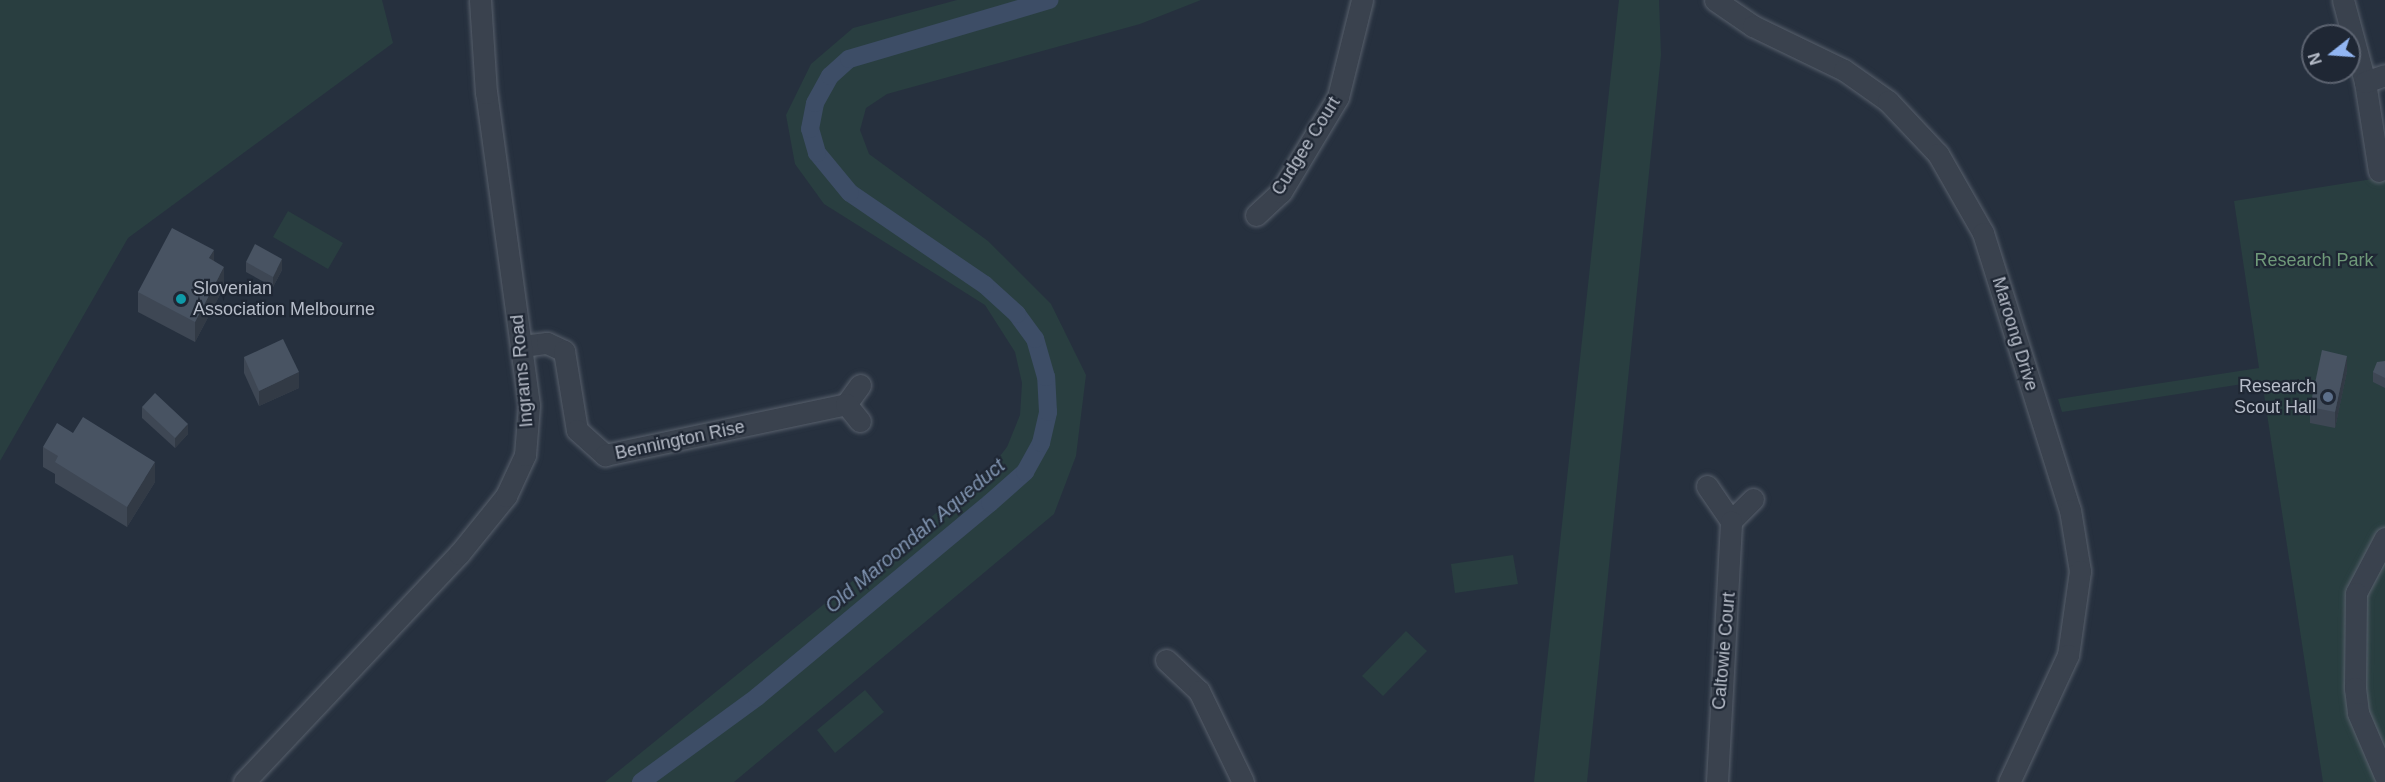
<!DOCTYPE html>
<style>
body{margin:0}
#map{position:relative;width:2385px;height:782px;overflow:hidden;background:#26303e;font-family:Helvetica,sans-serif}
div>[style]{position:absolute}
.green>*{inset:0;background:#293e40}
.canal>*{height:18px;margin:-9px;padding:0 9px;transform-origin:9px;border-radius:9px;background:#3d4d66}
.roads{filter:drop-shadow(0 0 2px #58606c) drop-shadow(0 0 2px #58606c)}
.minor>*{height:21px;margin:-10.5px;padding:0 10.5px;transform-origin:10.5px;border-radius:10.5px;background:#3a424e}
.wall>*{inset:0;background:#3e4754}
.shaded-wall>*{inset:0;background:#323a45}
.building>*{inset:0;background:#485362}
.dots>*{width:16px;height:16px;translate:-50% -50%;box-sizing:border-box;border:3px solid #1f2734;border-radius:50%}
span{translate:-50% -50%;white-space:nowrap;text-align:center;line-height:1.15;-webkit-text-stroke:4.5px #1f2734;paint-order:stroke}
.street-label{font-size:18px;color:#b7bdc9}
.park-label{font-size:18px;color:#6f9979}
.poi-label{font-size:18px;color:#b7bdc9}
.left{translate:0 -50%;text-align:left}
.right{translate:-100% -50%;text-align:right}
.water-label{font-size:20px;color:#7f93af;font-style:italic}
.north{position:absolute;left:2301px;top:24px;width:60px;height:60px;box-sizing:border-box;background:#1f2734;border:2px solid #5c6370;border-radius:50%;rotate:253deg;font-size:16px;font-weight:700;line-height:24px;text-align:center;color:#b7bdc9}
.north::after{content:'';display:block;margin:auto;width:21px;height:27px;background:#92b6f3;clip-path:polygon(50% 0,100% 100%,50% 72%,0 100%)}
</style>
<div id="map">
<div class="green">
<div style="clip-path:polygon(0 0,382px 0,393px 43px,128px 238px,0 461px)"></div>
<div style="clip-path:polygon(957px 0,1201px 0,1140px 24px,887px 94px,866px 108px,860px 130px,869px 154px,988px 241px,1051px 304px,1086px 375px,1076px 456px,1054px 514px,734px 782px,605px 782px,989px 470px,1007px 447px,1020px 415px,1022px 383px,1015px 352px,985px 305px,824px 204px,795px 164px,786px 115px,811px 64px,853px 28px)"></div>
<div style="clip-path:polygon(1619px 0,1659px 0,1661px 55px,1587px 782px,1534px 782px)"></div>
<div style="clip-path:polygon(2385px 177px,2385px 782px,2323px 782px,2262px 381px,2062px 412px,2058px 399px,2259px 368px,2234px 201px)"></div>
<div style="clip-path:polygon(288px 211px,343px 243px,328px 269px,273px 237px)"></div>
<div style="clip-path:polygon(1513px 555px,1518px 584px,1455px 593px,1451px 564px)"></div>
<div style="clip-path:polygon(1406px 631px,1427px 651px,1383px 696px,1362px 676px)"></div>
<div style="clip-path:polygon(865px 690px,884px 712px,835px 753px,817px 730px)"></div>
</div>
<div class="canal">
<div style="left:641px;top:782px;width:144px;rotate:-36.2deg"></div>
<div style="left:757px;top:697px;width:303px;rotate:-39.8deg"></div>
<div style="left:990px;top:503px;width:47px;rotate:-41.5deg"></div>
<div style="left:1025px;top:472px;width:33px;rotate:-61deg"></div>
<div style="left:1041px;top:443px;width:32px;rotate:-77deg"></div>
<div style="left:1048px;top:412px;width:35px;rotate:-93deg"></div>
<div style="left:1046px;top:377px;width:40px;rotate:-106deg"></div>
<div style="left:1035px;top:339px;width:31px;rotate:-126deg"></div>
<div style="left:1017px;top:314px;width:43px;rotate:-137.8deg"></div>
<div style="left:985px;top:285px;width:163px;rotate:-145.7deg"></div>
<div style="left:850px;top:193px;width:52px;rotate:-129.5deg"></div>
<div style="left:817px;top:153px;width:25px;rotate:-106deg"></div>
<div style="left:810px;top:129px;width:26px;rotate:-79deg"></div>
<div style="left:815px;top:103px;width:31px;rotate:-61deg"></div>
<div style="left:830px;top:76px;width:25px;rotate:-42deg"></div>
<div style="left:849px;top:59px;width:209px;rotate:-16.4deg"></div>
</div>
<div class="roads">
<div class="minor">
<div style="left:1715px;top:0;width:46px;rotate:34.4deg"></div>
<div style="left:1753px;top:26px;width:101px;rotate:25.8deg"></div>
<div style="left:1844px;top:70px;width:54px;rotate:35.2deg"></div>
<div style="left:1888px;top:101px;width:73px;rotate:46.7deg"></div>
<div style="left:1938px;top:154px;width:91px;rotate:60.3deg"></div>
<div style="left:1983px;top:233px;width:290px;rotate:72.6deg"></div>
<div style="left:2070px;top:510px;width:62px;rotate:80.7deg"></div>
<div style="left:2080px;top:571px;width:85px;rotate:98.1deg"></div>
<div style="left:2068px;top:655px;width:140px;rotate:114.9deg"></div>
<div style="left:2343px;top:0;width:85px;rotate:75deg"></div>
<div style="left:2365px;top:82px;width:90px;rotate:81.1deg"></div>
<div style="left:2365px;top:82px;width:21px;rotate:-19deg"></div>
<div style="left:1256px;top:215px;width:34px;rotate:-43deg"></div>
<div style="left:1281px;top:192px;width:111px;rotate:-59deg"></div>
<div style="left:1338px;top:97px;width:100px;rotate:-76.1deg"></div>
<div style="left:522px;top:346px;width:25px;rotate:-7deg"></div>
<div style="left:547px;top:343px;width:19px;rotate:25deg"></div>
<div style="left:564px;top:351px;width:80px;rotate:80.7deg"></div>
<div style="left:577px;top:430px;width:38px;rotate:42deg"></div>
<div style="left:605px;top:455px;width:246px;rotate:-11.9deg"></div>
<div style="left:860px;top:385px;width:24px;rotate:126deg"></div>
<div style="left:846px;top:404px;width:22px;rotate:51deg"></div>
<div style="left:1707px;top:486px;width:42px;rotate:55.6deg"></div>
<div style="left:1731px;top:521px;width:31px;rotate:-45deg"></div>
<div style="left:2385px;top:538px;width:62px;rotate:117.8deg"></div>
<div style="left:2356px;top:593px;width:95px;rotate:90.6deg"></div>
<div style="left:2355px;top:688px;width:25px;rotate:83deg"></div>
<div style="left:2358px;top:713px;width:69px;rotate:66.8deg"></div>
<div style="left:1166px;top:660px;width:45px;rotate:43.2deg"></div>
<div style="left:1199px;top:691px;width:101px;rotate:64.2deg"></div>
<div style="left:244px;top:782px;width:313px;rotate:-46.7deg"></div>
<div style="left:459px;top:554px;width:75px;rotate:-51deg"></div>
<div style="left:506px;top:496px;width:45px;rotate:-65.1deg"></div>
<div style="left:525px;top:455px;width:50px;rotate:-85.4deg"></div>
<div style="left:529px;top:405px;width:315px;rotate:-97.8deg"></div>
<div style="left:486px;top:93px;width:93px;rotate:-93.7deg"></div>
<div style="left:1717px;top:782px;width:261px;rotate:-86.9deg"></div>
</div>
</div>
<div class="wall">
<div style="clip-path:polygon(214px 261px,224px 287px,195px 342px,138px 312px,138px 292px)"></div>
<div style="clip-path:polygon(246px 262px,282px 270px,273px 287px,246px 272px)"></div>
<div style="clip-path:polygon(244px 357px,299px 388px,259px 406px,244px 373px)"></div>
<div style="clip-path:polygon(2385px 361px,2385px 388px,2373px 382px,2373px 372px)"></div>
<div style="clip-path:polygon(2347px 371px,2335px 428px,2310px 423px,2310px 407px)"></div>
<div style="clip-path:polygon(142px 407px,188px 434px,175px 448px,142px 418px)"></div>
<div style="clip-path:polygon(43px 447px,155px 482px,127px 527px,55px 483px,55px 474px,43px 467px)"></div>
</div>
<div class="shaded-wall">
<div style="clip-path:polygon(214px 250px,214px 270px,209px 258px)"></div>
<div style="clip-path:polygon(282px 259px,282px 270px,273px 287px,273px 277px)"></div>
<div style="clip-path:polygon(224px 267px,224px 287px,195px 342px,195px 322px)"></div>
<div style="clip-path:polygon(2347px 356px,2347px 371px,2335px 428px,2335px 412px)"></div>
<div style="clip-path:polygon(299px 372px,299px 388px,259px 406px,259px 391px)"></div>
<div style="clip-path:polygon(188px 424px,188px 434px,175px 448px,175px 438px)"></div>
<div style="clip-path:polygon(155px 462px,155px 482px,127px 527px,127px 507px)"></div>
</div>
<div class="building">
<div style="clip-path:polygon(172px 228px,214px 250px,209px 258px,224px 267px,195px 322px,138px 292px)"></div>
<div style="clip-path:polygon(255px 244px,282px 259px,273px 277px,246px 262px)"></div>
<div style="clip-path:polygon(283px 339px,299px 372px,259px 391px,244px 357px)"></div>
<div style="clip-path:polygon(2322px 350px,2347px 356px,2335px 412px,2310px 407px)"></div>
<div style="clip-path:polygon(2385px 361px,2385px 378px,2373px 372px,2377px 362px)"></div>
<div style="clip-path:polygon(155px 393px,188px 424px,175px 438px,142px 407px)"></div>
<div style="clip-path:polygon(83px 417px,155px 462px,127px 507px,55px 462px,58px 456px,43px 447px,57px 423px,73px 433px)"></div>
</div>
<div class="dots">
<div style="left:181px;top:299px;background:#0f9aa8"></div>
<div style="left:2328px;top:397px;background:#5c6f8a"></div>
</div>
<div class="street-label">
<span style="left:1306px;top:146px;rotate:-58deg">Cudgee Court</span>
<span style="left:2015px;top:334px;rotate:73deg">Maroong Drive</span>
<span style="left:522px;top:371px;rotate:-95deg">Ingrams Road</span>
<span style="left:680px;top:440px;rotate:-12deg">Bennington Rise</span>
<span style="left:1724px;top:651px;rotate:-85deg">Caltowie Court</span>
</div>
<div class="park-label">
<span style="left:2314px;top:260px">Research Park</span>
</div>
<div class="poi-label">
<span class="left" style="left:193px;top:299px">Slovenian<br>Association Melbourne</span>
<span class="right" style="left:2316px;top:397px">Research<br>Scout Hall</span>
</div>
<div class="water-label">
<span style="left:915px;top:536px;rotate:-40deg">Old Maroondah Aqueduct</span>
</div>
<div class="north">N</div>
</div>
